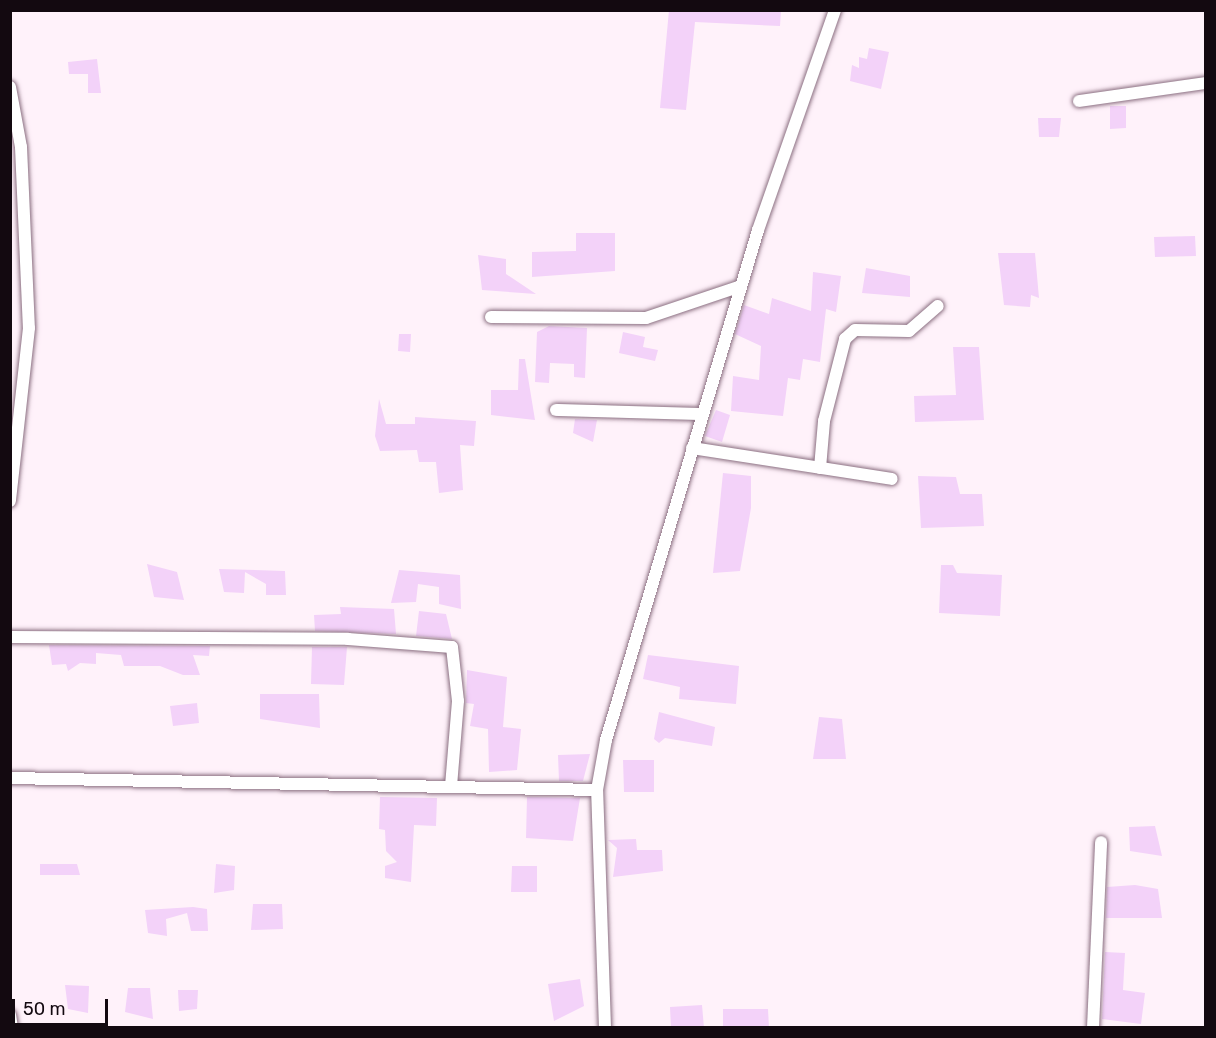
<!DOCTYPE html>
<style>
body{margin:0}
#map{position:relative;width:1216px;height:1038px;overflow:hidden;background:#fff2fa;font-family:Rubik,sans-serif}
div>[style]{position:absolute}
.building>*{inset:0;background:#f3d2f9}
.roads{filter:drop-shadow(0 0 2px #8b6f81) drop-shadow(0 0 2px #8b6f81)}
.minor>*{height:12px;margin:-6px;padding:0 6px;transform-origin:6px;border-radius:6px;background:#fff}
span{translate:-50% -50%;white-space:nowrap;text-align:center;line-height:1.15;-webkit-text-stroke:4.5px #fff2fa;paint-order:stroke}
.frame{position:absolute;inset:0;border:12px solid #130910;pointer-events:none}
.scale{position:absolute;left:12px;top:999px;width:96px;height:27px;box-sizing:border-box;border:3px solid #130910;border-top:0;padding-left:8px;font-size:18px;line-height:21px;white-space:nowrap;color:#130910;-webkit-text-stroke:4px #fff2fa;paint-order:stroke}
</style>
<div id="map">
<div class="building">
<div style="clip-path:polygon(669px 10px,781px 10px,780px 26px,695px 22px,686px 110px,660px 108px)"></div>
<div style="clip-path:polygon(869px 48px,889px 52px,881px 89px,850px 81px,852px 65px,859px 68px,859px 57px,867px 59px)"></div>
<div style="clip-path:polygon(97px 59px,101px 93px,88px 93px,88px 74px,69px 74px,68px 62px)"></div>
<div style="clip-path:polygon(1110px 106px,1126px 106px,1126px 128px,1110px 129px)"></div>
<div style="clip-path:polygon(1038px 118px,1061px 118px,1059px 137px,1039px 137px)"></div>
<div style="clip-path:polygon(576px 233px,615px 233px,615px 271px,532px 277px,532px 252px,576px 251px)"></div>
<div style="clip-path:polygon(1195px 236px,1196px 256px,1155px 257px,1154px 237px)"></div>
<div style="clip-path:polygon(998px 253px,1035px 253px,1039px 298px,1031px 295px,1030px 307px,1004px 305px)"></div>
<div style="clip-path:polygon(478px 255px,506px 259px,506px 274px,536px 294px,482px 290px)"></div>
<div style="clip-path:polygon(866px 268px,910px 276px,910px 297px,862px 293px)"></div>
<div style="clip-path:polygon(813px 272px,841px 276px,836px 312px,826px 309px,820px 362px,803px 359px,800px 380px,788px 378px,783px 416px,731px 411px,733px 376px,759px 380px,761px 346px,735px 334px,744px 305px,769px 314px,772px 298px,811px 311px)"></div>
<div style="clip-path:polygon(549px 326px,587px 328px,585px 378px,574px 377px,574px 364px,550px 363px,549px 383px,535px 382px,537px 332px)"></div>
<div style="clip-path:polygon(623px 332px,645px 337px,643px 347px,658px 350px,655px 361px,619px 353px)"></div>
<div style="clip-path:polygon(399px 334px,411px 334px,410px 352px,398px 351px)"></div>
<div style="clip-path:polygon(953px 347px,979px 347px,984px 420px,915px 422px,914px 396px,956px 395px)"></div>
<div style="clip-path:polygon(519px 359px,525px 359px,535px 420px,491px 415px,491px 390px,518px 390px)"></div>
<div style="clip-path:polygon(379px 399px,386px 424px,415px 424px,415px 417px,476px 421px,474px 446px,460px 445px,463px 490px,439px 493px,436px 462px,419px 462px,417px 450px,380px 451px,375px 436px)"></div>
<div style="clip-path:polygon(716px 410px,730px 415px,722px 442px,705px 436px)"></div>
<div style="clip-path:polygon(575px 419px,597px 420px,593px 442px,573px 433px)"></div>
<div style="clip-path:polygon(723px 473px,751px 476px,751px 508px,740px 571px,713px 573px)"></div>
<div style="clip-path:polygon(918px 476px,956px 477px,960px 494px,982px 494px,984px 526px,921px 528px)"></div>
<div style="clip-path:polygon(147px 564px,177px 572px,184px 600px,154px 597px)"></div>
<div style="clip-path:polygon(941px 565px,953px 565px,957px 573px,1002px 575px,1000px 616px,939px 613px)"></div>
<div style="clip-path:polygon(219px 569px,285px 571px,286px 595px,266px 595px,266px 584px,245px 572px,244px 593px,224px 592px)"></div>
<div style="clip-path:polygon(399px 570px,460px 575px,461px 609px,439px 604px,439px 587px,418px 584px,416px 602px,391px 603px)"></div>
<div style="clip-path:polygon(340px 607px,394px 609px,396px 634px,315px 631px,314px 615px,341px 614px)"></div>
<div style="clip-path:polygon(419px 611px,446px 614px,452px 639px,416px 636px)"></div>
<div style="clip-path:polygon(49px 645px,210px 646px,209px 656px,193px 655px,200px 675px,183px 675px,160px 666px,124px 666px,121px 655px,96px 653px,96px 664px,80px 663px,68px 671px,66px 664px,52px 665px)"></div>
<div style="clip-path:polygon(312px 647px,347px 647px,344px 685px,311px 684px)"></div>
<div style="clip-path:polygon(648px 655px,739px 666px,736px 704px,679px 699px,680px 687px,643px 679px)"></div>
<div style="clip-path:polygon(467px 670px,507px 677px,503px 727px,521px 729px,517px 770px,489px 772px,488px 729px,470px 726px,474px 704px,466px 703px)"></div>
<div style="clip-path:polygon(260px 694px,319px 694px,320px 728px,260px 719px)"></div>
<div style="clip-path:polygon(197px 703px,199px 723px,173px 726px,170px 706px)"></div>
<div style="clip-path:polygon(659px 712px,715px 727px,712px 746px,665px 738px,659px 743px,654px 739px)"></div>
<div style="clip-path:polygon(819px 717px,842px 719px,846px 759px,813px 759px)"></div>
<div style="clip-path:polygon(590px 754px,583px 781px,559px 781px,558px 755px)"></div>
<div style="clip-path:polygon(623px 760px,654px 760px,654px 792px,624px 792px)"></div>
<div style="clip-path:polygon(380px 797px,437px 798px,436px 826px,414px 825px,411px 882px,385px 878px,385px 866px,397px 862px,386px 851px,385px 830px,379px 829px)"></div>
<div style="clip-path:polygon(527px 797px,580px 798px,573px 841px,526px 838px)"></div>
<div style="clip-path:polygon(1155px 826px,1162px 856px,1130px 851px,1129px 827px)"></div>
<div style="clip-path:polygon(636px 839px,637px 850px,662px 850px,663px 871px,613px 877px,617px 848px,608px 840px)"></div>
<div style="clip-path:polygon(40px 864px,77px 864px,80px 875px,40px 875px)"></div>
<div style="clip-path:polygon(216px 864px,235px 866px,234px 890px,214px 893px)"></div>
<div style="clip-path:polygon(512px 866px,537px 866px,537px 892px,511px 892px)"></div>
<div style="clip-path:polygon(1135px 885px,1158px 889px,1162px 918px,1106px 918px,1107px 887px)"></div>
<div style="clip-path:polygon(253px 904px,282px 904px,283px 929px,251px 930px)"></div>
<div style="clip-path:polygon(193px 907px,207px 909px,208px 931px,191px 931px,187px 913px,166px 919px,167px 936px,148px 933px,145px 910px)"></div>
<div style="clip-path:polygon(1105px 952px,1125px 953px,1123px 990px,1145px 993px,1141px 1024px,1102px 1019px)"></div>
<div style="clip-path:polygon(580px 979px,584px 1006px,554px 1021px,548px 984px)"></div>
<div style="clip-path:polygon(65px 985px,89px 986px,88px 1013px,68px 1009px)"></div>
<div style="clip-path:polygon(128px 988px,150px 988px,153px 1019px,125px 1012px)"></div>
<div style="clip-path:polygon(178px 990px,198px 990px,197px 1009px,179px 1011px)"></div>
<div style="clip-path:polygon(702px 1005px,704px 1028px,671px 1028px,670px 1007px)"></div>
<div style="clip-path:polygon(723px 1009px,768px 1009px,769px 1028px,723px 1028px)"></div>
</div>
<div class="roads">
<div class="minor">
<div style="left:10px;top:87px;width:61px;rotate:79.6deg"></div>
<div style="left:21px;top:147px;width:181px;rotate:87.5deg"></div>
<div style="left:29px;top:328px;width:174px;rotate:96.3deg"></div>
<div style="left:1079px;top:101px;width:128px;rotate:-8.1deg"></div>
<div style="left:491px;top:317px;width:155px;rotate:0.4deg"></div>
<div style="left:646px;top:318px;width:100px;rotate:-18.6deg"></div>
<div style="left:556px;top:410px;width:146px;rotate:1.6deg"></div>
<div style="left:692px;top:448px;width:202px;rotate:8.8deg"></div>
<div style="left:820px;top:468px;width:47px;rotate:-85.1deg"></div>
<div style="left:824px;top:421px;width:85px;rotate:-75.6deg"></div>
<div style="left:845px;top:339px;width:13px;rotate:-42deg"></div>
<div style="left:855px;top:330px;width:54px;rotate:1.1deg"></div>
<div style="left:909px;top:331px;width:38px;rotate:-41deg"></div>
<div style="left:10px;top:637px;width:338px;rotate:0.3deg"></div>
<div style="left:348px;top:639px;width:104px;rotate:4.4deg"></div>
<div style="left:452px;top:647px;width:54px;rotate:83.7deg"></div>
<div style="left:458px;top:701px;width:86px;rotate:94.7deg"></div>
<div style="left:10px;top:778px;width:587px;rotate:1.17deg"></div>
<div style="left:10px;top:1015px;width:13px;rotate:81deg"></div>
<div style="left:605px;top:1028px;width:238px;rotate:-91.9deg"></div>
<div style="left:597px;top:790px;width:51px;rotate:-79.8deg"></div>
<div style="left:606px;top:740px;width:532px;rotate:-73.4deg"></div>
<div style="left:758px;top:230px;width:233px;rotate:-70.7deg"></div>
<div style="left:1093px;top:1028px;width:186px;rotate:-87.5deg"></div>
</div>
</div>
<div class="frame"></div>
<div class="scale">50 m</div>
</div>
